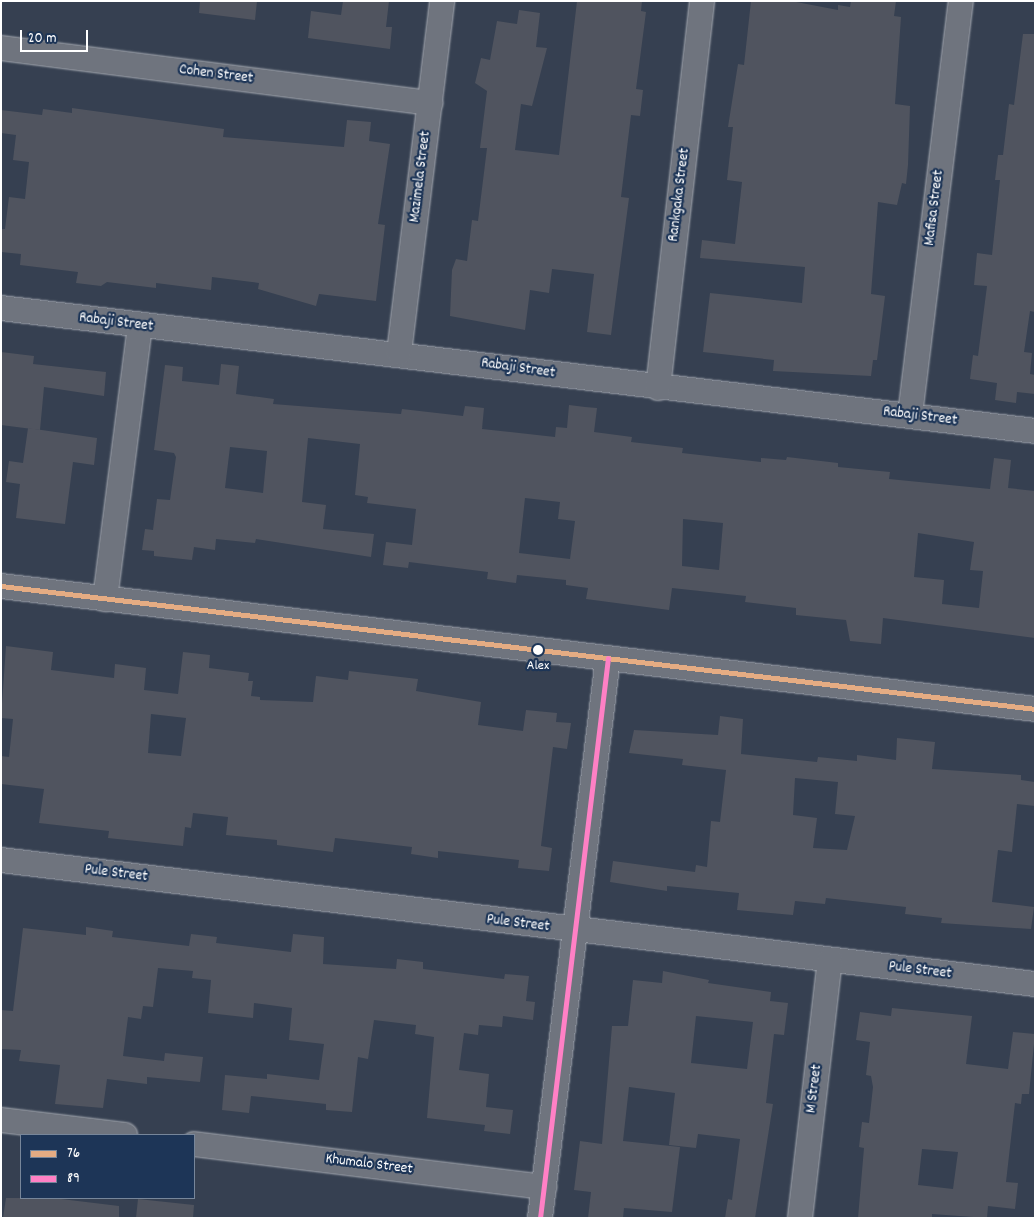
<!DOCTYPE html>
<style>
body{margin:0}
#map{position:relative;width:1036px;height:1219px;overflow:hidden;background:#364051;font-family:Dekko,sans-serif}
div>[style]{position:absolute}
.building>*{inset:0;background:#50545f}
.roads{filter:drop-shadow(0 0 1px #a5a9b1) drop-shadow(0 0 1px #a5a9b1)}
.minor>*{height:24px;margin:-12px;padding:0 12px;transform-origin:12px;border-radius:12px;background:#6f747e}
.bus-1>*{height:5px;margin:-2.5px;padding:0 2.5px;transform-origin:2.5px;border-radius:2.5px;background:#e5ac83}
.bus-2>*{height:5px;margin:-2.5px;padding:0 2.5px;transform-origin:2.5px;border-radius:2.5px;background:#ff80c5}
.dots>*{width:14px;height:14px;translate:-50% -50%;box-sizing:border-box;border:2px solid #1d3557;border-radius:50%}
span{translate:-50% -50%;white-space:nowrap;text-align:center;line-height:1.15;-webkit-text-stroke:4.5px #1d3557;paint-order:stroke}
.bus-label{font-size:14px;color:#fff}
.street-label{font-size:15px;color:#fff}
.frame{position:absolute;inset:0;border:2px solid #fff;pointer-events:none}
.legend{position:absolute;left:20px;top:1134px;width:175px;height:65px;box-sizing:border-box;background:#1d3557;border:1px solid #77869a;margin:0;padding:6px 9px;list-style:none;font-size:15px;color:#fff}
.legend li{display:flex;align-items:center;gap:10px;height:25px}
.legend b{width:25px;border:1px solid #77869a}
.scale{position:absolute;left:20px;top:30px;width:68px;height:22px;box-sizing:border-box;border:2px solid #fff;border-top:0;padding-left:6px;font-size:15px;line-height:18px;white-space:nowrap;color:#fff;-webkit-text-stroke:4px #1d3557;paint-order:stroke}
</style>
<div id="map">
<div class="building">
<div style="clip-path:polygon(200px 1px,257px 1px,255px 20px,199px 13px)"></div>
<div style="clip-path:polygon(343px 1px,389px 1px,386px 27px,392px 27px,390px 49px,308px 38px,311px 11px,341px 15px)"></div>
<div style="clip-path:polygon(577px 1px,642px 1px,641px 11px,646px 12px,636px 89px,643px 90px,640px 116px,631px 115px,621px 197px,629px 198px,611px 335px,587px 332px,594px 274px,552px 269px,549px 293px,530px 290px,525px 330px,450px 316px,452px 270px,456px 259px,467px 261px,472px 220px,478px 221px,487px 148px,480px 148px,487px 91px,475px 83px,481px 58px,490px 60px,497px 21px,517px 24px,519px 10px,540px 13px,536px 47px,547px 48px,532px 106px,521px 104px,515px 150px,559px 155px)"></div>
<div style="clip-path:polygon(751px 1px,791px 1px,838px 10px,838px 5px,850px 7px,851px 1px,896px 1px,894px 16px,901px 17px,895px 104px,910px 106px,908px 165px,906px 184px,902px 183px,897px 205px,878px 202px,871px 294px,885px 296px,877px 360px,873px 360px,871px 376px,773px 371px,774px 360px,703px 352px,710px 293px,802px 303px,805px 267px,700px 258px,702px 240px,735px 244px,742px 182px,727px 180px,733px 127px,728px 127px,738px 64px,744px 65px)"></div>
<div style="clip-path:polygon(1023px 34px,1035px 34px,1035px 312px,1030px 311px,1024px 352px,1032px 353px,1030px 374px,1035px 375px,1035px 394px,1017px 392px,1016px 403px,995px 400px,997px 383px,970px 379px,973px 355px,978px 356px,987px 286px,974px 285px,977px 253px,992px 255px,1000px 180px,995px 180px,998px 155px,1003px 155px,1009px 104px,1014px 105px)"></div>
<div style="clip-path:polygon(72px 108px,224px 129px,223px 137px,344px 147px,347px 120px,371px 122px,369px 141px,390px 144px,378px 224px,385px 225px,376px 301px,319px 294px,316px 306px,258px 289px,259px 283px,212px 277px,211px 290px,156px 283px,156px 288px,107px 282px,101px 286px,76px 283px,78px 272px,20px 265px,21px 254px,1px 252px,1px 229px,5px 229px,9px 197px,25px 199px,29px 162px,13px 160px,16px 135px,1px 133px,1px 110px,42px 115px,43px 109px,72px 113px)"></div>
<div style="clip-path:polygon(1px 352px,34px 356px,33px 364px,106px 372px,104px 396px,44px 387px,40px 430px,1px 425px)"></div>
<div style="clip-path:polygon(evenodd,221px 364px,239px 366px,236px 394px,274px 399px,273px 404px,401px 414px,402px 409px,463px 416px,465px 406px,484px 408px,482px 429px,555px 437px,556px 427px,567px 428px,569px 405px,585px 407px,597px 408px,594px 432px,632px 437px,631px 442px,683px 448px,682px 453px,761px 462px,761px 458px,786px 460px,787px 457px,838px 463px,838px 467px,890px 472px,889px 479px,990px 489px,994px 458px,1011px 460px,1008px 488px,1035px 491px,1035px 638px,883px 618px,881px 644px,850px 641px,846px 620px,796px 615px,796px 608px,745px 602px,746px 596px,672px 588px,669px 610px,586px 599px,588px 588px,566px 585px,566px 580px,517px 575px,516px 583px,487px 579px,488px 572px,409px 562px,408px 568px,383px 565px,386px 542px,412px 545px,416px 509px,367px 503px,368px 497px,355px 495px,360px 444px,308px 438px,302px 502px,326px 505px,323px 529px,374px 534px,371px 557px,256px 539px,255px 543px,216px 539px,215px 550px,194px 547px,192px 560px,154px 556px,154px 551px,142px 550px,145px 529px,153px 530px,157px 499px,170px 500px,176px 457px,174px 453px,154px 450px,165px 365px,183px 367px,182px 381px,219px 385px,221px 364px,230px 447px,267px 451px,263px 493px,225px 488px,230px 447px,221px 364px,525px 498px,560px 502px,558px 519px,575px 521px,570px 559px,519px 553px,525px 498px,221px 364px,683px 519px,723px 523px,719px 570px,682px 566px,683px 519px,221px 364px,918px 533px,974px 542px,970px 570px,983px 571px,979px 608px,942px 604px,944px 580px,914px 577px,918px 533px)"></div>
<div style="clip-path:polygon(28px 428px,97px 438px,94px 465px,73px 462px,65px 524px,16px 518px,20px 484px,6px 482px,9px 461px,23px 463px)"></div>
<div style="clip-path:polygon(evenodd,6px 646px,53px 652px,51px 670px,114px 678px,115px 664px,146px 668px,144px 690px,178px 694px,183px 652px,210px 655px,209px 668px,249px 673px,248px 681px,253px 681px,251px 696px,260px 697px,260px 700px,313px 702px,316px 676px,348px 680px,349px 671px,418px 679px,416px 691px,481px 702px,478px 725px,523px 731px,526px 710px,557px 713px,556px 722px,571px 723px,567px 749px,553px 747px,541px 846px,552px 848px,549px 871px,518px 868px,519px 860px,438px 851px,438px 858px,411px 854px,412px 847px,335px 838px,333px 852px,277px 845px,277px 840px,226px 835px,228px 817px,193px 813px,191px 828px,185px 827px,183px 846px,108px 838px,109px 831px,39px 823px,44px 789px,1px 784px,1px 756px,9px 757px,13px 719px,1px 718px,6px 646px,151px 714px,186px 718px,181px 756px,148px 753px,151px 714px)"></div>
<div style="clip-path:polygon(evenodd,720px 716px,743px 719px,741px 754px,817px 762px,818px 757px,857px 761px,857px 755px,896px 760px,897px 738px,935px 742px,932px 769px,1021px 775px,1021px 780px,1035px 782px,1035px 806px,1017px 804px,1012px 852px,998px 850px,992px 902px,1034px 907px,1031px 929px,941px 923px,942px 918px,905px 914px,906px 907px,826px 898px,825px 904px,795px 901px,793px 915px,737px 910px,739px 893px,667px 886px,667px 891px,610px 882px,613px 861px,695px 872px,696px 865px,707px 867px,711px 821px,720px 822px,726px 770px,682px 765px,683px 759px,629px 753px,634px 730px,718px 735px,720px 716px,795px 778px,838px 782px,835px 814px,855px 816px,847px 850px,813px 848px,817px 818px,793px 815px,795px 778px)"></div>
<div style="clip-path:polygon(86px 927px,113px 931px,112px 937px,189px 946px,191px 934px,217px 937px,216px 943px,291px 952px,293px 934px,324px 937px,323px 964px,396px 969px,397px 959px,423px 962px,423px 969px,504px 979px,505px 974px,529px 976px,526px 1001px,535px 1002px,533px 1020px,503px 1016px,502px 1027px,479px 1025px,478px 1035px,464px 1033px,459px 1070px,489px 1074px,486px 1107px,513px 1110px,510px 1134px,484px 1131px,485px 1125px,427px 1118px,434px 1037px,415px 1034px,416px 1025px,374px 1020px,368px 1059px,358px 1057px,352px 1112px,326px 1110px,326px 1104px,251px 1096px,249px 1113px,222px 1110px,225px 1075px,267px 1079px,267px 1074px,319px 1080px,324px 1044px,289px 1040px,292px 1008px,254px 1003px,253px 1018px,208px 1013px,211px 980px,192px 978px,193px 971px,158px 968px,153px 1007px,143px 1006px,141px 1019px,128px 1017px,123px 1056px,164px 1061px,165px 1053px,203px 1057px,200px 1082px,147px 1077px,147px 1084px,107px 1079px,103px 1108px,55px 1104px,60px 1065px,19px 1061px,21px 1050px,1px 1049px,1px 1010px,13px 1011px,23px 928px,86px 935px)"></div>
<div style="clip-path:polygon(evenodd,663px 971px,709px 980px,708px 983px,771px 992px,770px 1001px,788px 1003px,784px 1035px,774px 1034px,766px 1103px,773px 1104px,755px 1218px,725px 1218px,728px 1199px,732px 1200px,740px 1139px,698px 1134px,696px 1148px,669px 1145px,675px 1093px,629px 1087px,623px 1141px,680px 1147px,672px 1212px,624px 1208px,623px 1218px,588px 1218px,591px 1192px,574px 1190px,580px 1141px,602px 1144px,612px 1026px,628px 1026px,633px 980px,662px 983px,663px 971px,696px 1016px,753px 1022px,747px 1069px,691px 1063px,696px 1016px)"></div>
<div style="clip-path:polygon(evenodd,892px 1008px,972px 1016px,966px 1064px,1008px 1069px,1013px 1032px,1035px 1034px,1029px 1094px,1022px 1094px,1021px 1104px,1015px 1103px,1006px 1182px,1018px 1183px,1015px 1209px,988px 1206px,987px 1218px,932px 1214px,932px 1218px,858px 1218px,864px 1148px,859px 1147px,862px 1122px,869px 1123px,873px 1087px,871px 1076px,866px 1075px,870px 1042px,856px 1040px,860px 1012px,891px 1016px,892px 1008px,922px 1149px,958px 1152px,953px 1189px,918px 1185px,922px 1149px)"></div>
<div style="clip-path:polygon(6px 1198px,53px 1198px,119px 1206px,119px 1218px,3px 1218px)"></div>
<div style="clip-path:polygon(138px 1199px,194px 1205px,193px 1218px,136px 1218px)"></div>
</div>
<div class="roads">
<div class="minor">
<div style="left:1px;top:48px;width:433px;rotate:7.3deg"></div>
<div style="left:1px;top:308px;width:1041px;rotate:6.78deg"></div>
<div style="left:399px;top:353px;width:355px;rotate:-83deg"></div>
<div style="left:658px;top:388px;width:389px;rotate:-83.5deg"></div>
<div style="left:910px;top:415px;width:417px;rotate:-83deg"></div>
<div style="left:1px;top:586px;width:1041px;rotate:6.78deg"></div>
<div style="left:105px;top:599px;width:275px;rotate:-82.7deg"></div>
<div style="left:1px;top:860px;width:1041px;rotate:6.84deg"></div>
<div style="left:1px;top:1120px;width:125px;rotate:6.9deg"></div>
<div style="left:194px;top:1144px;width:353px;rotate:7deg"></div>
<div style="left:540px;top:1218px;width:564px;rotate:-83.08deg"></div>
<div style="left:800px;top:1218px;width:260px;rotate:-83.4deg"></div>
</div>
</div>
<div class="bus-1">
<div style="left:1px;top:586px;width:1041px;rotate:6.78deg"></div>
</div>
<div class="bus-2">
<div style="left:540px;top:1218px;width:564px;rotate:-83.08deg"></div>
</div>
<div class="dots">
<div style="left:538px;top:650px;background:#fff"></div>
</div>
<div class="bus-label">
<span style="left:538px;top:666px">Alex</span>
</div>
<div class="street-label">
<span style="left:216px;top:75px;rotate:7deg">Cohen Street</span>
<span style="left:421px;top:177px;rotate:-83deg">Mazimela Street</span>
<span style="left:680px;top:195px;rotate:-83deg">Rankgaka Street</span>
<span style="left:935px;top:208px;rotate:-83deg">Mafisa Street</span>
<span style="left:116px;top:323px;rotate:7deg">Rabaji Street</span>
<span style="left:518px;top:369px;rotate:8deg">Rabaji Street</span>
<span style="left:920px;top:417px;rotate:7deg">Rabaji Street</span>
<span style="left:116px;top:874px;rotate:7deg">Pule Street</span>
<span style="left:518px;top:924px;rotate:7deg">Pule Street</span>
<span style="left:920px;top:971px;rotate:7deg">Pule Street</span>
<span style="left:815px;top:1089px;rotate:-83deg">M Street</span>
<span style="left:369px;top:1165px;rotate:7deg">Khumalo Street</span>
</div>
<div class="frame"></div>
<ul class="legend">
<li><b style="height:6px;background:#e5ac83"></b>76</li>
<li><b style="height:6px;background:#ff80c5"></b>89</li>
</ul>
<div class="scale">20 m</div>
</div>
